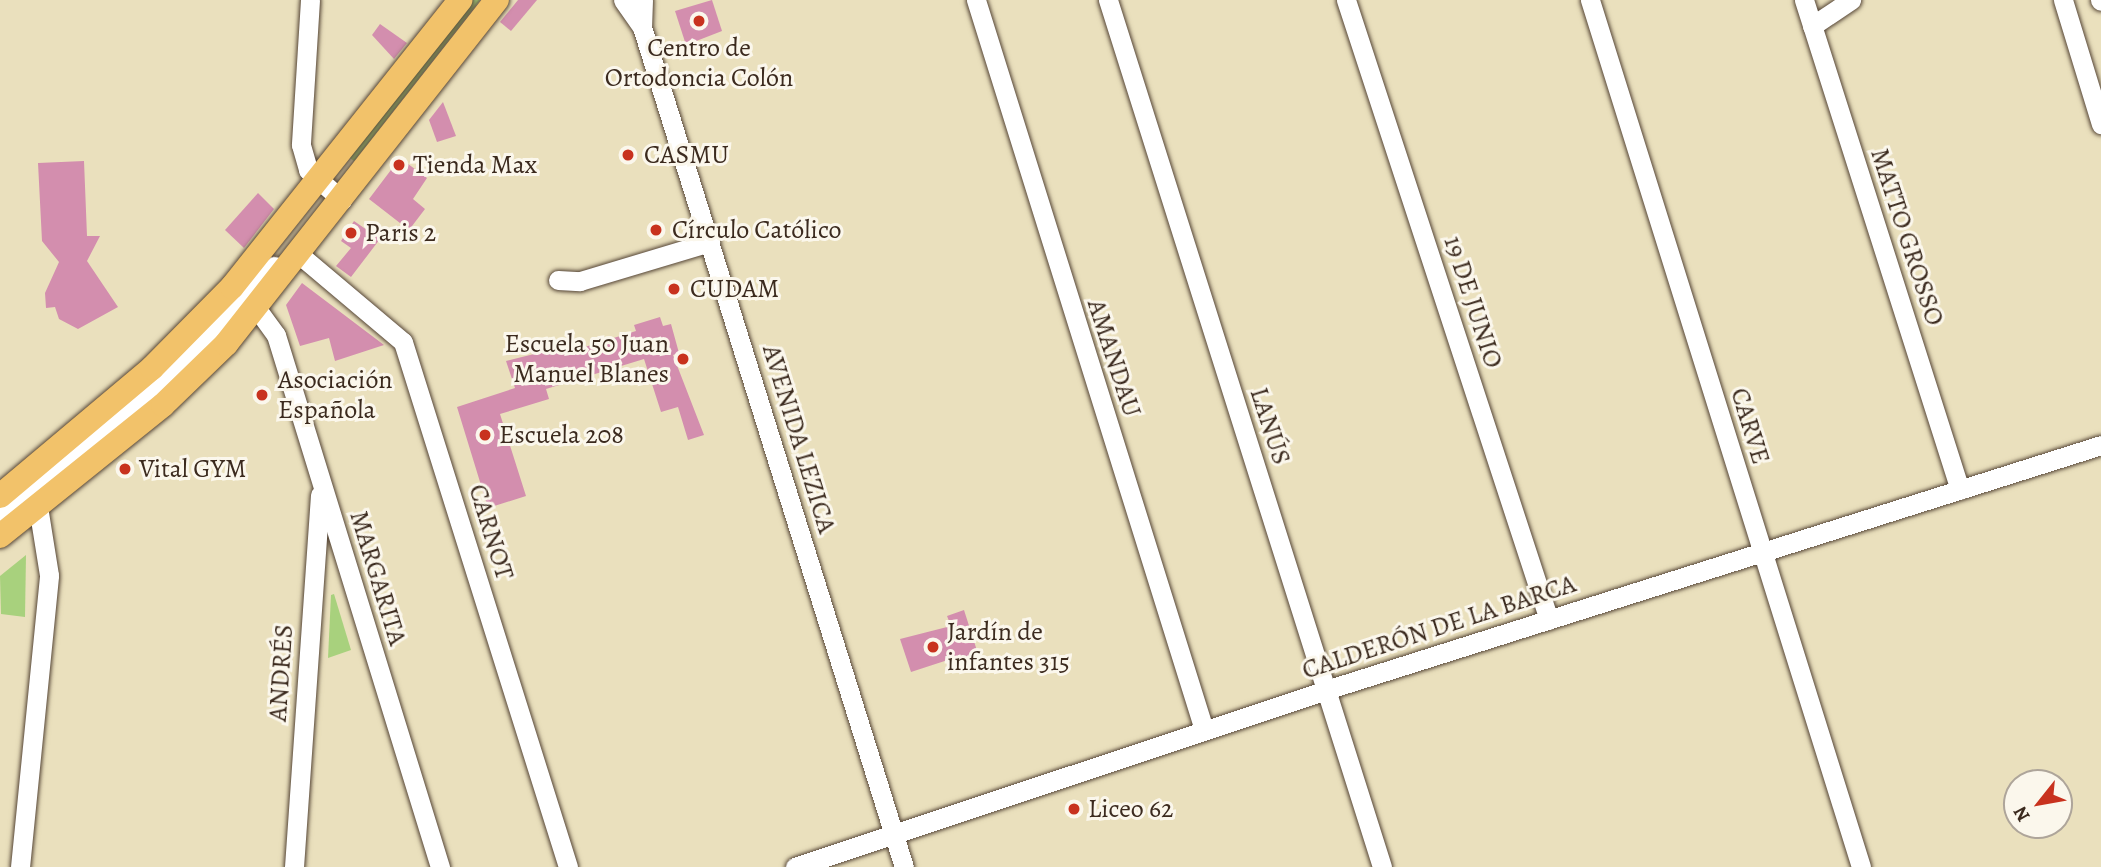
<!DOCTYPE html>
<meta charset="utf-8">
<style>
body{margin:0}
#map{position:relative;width:2101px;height:867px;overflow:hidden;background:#eae0bd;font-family:Alegreya,serif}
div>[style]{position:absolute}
.green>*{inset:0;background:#a8d17d}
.building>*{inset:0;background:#d38eae}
.roads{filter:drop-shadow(0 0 2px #554536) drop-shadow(0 0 2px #554536)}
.minor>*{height:19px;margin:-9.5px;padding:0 9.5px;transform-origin:9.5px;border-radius:9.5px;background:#fff}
.major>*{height:24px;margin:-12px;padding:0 12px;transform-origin:12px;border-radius:12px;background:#f2c26a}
.dots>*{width:19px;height:19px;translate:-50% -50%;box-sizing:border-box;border:4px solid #fbf7ec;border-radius:50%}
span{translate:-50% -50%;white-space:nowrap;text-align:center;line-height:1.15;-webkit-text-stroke:6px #fbf7ec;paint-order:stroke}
.poi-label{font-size:26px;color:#3b2a1e}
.left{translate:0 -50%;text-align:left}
.right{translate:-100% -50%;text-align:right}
.street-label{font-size:26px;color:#3b2a1e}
.north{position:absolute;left:2003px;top:769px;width:70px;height:70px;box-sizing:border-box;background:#fbf7ec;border:2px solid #aea59a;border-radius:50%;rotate:239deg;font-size:19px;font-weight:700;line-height:28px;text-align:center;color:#3b2a1e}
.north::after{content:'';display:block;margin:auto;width:24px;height:32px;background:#c8321e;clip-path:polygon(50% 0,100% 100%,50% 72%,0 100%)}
</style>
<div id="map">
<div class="green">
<div style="clip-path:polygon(473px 0,480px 0,354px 161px,347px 156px)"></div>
<div style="clip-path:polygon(26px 555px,25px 617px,1px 614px,0 576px)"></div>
<div style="clip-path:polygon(334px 594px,351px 650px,328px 658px,331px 595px)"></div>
</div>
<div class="building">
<div style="clip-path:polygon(518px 0,537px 0,511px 31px,500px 22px)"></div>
<div style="clip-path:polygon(712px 0,722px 31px,686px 45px,675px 11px)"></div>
<div style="clip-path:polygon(380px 24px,407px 43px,394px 59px,372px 35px)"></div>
<div style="clip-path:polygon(443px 102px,456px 136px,437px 142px,429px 120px)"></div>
<div style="clip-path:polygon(400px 158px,427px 178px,413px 199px,425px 209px,409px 230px,369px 199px)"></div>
<div style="clip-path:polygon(84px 161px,87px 236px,100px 236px,87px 261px,118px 307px,78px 329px,59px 319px,55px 307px,46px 308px,45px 293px,59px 262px,42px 241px,38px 163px)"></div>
<div style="clip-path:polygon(258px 193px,274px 209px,244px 248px,225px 230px)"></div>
<div style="clip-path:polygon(354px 221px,380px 239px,351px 277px,336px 266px,351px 248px,341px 241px)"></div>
<div style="clip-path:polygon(302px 283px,384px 345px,335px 361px,329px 338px,300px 346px,286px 305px)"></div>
<div style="clip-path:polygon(660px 317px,663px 326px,671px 324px,679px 353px,673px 355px,704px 435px,688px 440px,678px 407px,661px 412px,644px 359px,546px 389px,549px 399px,500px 414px,526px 496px,488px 508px,457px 407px,515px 388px,506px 361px,570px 345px,572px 351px,636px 331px,634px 325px)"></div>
<div style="clip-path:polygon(964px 610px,979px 657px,962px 662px,960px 656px,911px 672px,900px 639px,951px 626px,947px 616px)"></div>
</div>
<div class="roads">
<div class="minor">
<div style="left:310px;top:0;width:145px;rotate:93.6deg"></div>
<div style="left:301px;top:145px;width:26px;rotate:74deg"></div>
<div style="left:308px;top:170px;width:45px;rotate:41.4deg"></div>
<div style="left:342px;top:200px;width:9px;rotate:148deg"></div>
<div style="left:623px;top:0;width:33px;rotate:55deg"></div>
<div style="left:643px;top:0;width:27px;rotate:92deg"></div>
<div style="left:642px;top:27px;width:880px;rotate:72.68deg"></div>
<div style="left:976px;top:0;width:765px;rotate:72.65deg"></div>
<div style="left:1108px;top:0;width:909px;rotate:72.46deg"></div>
<div style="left:1346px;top:0;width:652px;rotate:71.87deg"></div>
<div style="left:1590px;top:0;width:908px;rotate:72.64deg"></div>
<div style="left:1804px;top:0;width:514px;rotate:72.34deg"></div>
<div style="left:2063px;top:0;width:130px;rotate:73deg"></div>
<div style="left:2100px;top:0;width:1px;rotate:45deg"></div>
<div style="left:1812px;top:26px;width:47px;rotate:-33.7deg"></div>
<div style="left:301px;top:256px;width:133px;rotate:40.1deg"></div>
<div style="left:403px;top:342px;width:550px;rotate:72.55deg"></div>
<div style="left:558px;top:280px;width:22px;rotate:3deg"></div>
<div style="left:580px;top:281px;width:136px;rotate:-16.7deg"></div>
<div style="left:257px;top:309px;width:32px;rotate:54deg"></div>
<div style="left:276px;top:335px;width:557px;rotate:72.87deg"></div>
<div style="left:0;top:516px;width:210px;rotate:-39.4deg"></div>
<div style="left:162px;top:383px;width:162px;rotate:-46.3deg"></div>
<div style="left:20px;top:867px;width:293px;rotate:-84.3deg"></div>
<div style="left:49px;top:575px;width:70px;rotate:-99.1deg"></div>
<div style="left:294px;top:867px;width:373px;rotate:-86deg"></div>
<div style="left:795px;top:867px;width:560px;rotate:-18.43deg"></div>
<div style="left:1326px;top:690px;width:813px;rotate:-17.54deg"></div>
</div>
<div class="major">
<div style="left:0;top:496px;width:199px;rotate:-40.1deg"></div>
<div style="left:152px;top:368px;width:114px;rotate:-45.4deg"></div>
<div style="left:232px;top:287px;width:367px;rotate:-51.5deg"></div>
<div style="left:0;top:536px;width:209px;rotate:-38.8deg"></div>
<div style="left:163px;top:405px;width:88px;rotate:-44.1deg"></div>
<div style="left:226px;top:344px;width:438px;rotate:-51.8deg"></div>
</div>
</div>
<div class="dots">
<div style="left:699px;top:21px;background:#c8321e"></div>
<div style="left:628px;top:155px;background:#c8321e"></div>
<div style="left:399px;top:165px;background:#c8321e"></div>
<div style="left:656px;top:230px;background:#c8321e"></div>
<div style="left:351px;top:233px;background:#c8321e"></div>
<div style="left:674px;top:289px;background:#c8321e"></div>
<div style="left:683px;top:359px;background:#c8321e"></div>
<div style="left:262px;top:395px;background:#c8321e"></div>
<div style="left:485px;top:435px;background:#c8321e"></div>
<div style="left:125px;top:469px;background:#c8321e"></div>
<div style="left:933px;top:647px;background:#c8321e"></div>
<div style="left:1074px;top:809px;background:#c8321e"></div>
</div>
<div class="poi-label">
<span style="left:699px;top:63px">Centro de<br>Ortodoncia Colón</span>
<span class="left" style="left:644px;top:155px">CASMU</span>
<span class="left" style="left:413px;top:165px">Tienda Max</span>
<span class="left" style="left:672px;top:230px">Círculo Católico</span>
<span class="left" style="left:365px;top:233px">Paris 2</span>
<span class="left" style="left:690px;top:289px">CUDAM</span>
<span class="right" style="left:669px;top:359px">Escuela 50 Juan<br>Manuel Blanes</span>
<span class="left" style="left:278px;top:395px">Asociación<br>Española</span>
<span class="left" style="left:499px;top:435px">Escuela 208</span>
<span class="left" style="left:139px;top:469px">Vital GYM</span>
<span class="left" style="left:947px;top:647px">Jardín de<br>infantes 315</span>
<span class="left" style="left:1088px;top:809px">Liceo 62</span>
</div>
<div class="street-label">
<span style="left:1907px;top:237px;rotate:72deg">MATTO GROSSO</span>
<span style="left:1473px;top:302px;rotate:72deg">19 DE JUNIO</span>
<span style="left:1114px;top:358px;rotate:72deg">AMANDAU</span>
<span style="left:1270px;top:426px;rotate:72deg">LANÚS</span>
<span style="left:1750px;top:426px;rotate:73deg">CARVE</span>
<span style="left:799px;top:439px;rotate:73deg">AVENIDA LEZICA</span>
<span style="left:491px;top:532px;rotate:73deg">CARNOT</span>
<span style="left:378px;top:578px;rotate:73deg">MARGARITA</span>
<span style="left:1439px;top:627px;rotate:-18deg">CALDERÓN DE LA BARCA</span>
<span style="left:281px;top:673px;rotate:-86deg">ANDRÉS</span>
</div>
<div class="north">N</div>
</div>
